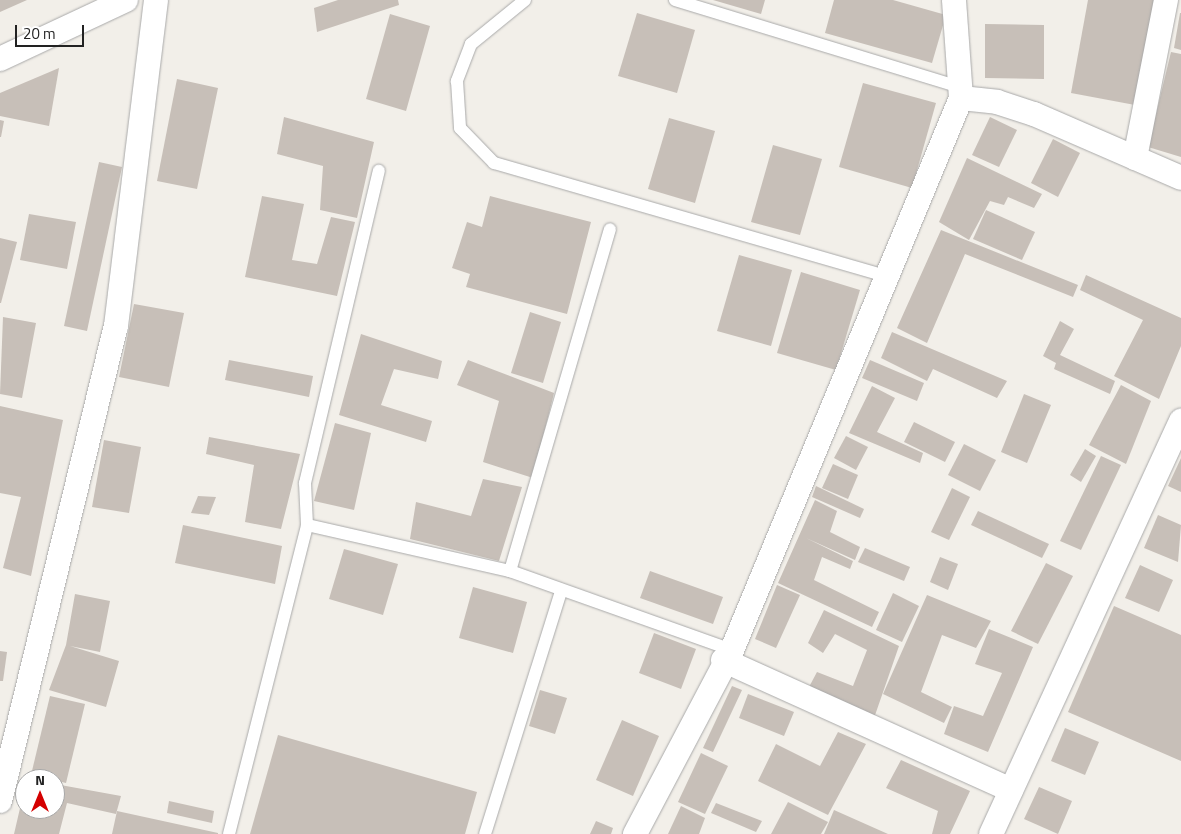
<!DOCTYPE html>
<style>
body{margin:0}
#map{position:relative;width:1181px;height:834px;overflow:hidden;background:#f2efe9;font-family:"Titillium Web",sans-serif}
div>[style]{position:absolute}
.building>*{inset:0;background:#c7bfb8}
.roads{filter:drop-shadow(0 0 1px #a9a9a9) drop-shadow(0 0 1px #a9a9a9)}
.lane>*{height:12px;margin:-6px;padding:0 6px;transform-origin:6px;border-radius:6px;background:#fff}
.street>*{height:24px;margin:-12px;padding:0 12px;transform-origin:12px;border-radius:12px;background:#fff}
span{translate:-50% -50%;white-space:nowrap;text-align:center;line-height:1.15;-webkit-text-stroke:4.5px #fff;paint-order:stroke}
.north{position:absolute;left:15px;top:769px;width:50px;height:50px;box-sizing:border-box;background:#fff;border:1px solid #a7a7a7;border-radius:50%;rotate:0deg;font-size:14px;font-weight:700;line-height:20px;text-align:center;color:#222}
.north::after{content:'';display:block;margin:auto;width:18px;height:22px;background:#d40000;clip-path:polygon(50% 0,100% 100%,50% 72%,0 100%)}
.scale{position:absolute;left:15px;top:25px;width:69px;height:22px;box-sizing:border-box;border:2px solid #222;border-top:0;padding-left:6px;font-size:15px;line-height:18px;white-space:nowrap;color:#222;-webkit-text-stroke:4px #fff;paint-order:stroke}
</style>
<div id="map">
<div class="building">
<div style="clip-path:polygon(0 0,27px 0,0 12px)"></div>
<div style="clip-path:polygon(338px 0,398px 0,399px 5px,317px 32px,314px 8px)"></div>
<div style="clip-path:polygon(713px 0,765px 0,761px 14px)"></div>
<div style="clip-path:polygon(834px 0,893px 0,946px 15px,932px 63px,825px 33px)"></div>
<div style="clip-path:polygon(1088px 0,1155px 0,1135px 105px,1071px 93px)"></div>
<div style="clip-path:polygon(637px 13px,695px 30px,677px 93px,618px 76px)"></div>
<div style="clip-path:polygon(1180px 13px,1181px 13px,1181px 50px,1174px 48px)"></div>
<div style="clip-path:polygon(390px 14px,430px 26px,406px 111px,366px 99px)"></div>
<div style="clip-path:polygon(985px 24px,1044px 25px,1044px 79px,985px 78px)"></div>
<div style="clip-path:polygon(1171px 52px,1181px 54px,1181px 157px,1148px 147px)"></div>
<div style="clip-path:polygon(59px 68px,49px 126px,0 116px,0 93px)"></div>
<div style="clip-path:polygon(177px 79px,218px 88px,197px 189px,157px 181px)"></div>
<div style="clip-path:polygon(863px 83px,936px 103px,912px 188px,839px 167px)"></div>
<div style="clip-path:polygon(284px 117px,374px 142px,357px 218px,320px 210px,323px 166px,277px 154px)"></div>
<div style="clip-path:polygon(990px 117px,1017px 130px,999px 167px,972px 155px)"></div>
<div style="clip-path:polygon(669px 118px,715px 131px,695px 203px,648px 189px)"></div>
<div style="clip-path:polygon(0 120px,4px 121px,1px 137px,0 137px)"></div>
<div style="clip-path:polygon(1053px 139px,1080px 153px,1058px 197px,1031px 183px)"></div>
<div style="clip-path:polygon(773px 145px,822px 159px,800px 235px,751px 222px)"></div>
<div style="clip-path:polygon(967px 158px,1042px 194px,1034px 208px,1008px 197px,1004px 205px,990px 201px,969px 240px,939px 222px)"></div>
<div style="clip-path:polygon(99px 162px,122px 167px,87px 331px,64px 326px)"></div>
<div style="clip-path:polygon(262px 196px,304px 204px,292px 260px,317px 264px,331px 217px,355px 222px,337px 296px,245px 277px)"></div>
<div style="clip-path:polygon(490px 196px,591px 222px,567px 314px,466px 287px,470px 274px,452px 268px,467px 222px,482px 227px)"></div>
<div style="clip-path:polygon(986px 210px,1035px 232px,1022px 260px,973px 239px)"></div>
<div style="clip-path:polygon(29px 214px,76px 222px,67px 269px,20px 260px)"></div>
<div style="clip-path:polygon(941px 230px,1078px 285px,1073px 297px,965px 254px,927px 343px,897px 328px)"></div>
<div style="clip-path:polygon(0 238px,17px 242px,1px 303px,0 303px)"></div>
<div style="clip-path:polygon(739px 255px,792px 270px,771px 346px,717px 331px)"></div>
<div style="clip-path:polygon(801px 272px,860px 290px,836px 370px,777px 353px)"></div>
<div style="clip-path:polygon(1086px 275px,1181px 318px,1181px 346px,1159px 399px,1114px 376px,1143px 320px,1080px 290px)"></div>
<div style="clip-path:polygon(134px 304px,184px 313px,169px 387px,119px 377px)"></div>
<div style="clip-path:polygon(530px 312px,561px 322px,543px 383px,511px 373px)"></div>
<div style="clip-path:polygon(3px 317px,36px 323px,22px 398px,0 394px)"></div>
<div style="clip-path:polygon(1060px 321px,1074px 329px,1060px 355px,1115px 381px,1110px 394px,1054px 369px,1056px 363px,1043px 356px)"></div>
<div style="clip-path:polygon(892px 332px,1007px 381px,997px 398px,933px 369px,927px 381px,881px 358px)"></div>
<div style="clip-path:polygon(361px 334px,442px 361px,438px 379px,394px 369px,381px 405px,432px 421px,426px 442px,339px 415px)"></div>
<div style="clip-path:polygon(229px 360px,313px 376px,309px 397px,225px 380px)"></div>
<div style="clip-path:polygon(468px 360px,554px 393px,533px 478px,483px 462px,499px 401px,457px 385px)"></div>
<div style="clip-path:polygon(870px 360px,924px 383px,917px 401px,862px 378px)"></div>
<div style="clip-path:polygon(1121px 385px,1151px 401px,1126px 464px,1089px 445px)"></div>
<div style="clip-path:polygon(872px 386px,895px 398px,877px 432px,923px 453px,920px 463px,849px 433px)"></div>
<div style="clip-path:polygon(1024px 394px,1051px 405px,1027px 463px,1001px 452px)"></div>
<div style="clip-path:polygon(0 406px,63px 420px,31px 576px,3px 568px,21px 497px,0 493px)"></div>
<div style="clip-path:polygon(914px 422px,955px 442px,945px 462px,904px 442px)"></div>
<div style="clip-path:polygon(335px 423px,371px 433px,354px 510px,314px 501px)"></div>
<div style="clip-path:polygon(846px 436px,868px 447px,856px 470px,834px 458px)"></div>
<div style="clip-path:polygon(209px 437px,300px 454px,281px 529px,245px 522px,254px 465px,206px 454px)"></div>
<div style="clip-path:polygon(104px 440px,141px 447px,129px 513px,92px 507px)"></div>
<div style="clip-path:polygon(964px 444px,996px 460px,980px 491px,948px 475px)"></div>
<div style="clip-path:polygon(1085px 449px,1096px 456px,1081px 482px,1070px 475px)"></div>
<div style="clip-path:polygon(1101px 456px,1121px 465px,1081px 550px,1060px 541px)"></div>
<div style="clip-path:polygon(1181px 458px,1181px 492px,1168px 486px)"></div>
<div style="clip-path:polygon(833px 464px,858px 475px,848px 499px,822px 488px)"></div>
<div style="clip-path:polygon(483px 479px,522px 487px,499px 561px,410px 539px,416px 502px,471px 516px)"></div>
<div style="clip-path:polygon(816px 486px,864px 509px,860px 518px,812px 497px)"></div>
<div style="clip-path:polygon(952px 488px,970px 497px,949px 540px,931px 532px)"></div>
<div style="clip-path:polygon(198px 496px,216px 497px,209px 515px,191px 513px)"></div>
<div style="clip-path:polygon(815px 500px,837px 511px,830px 532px,860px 547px,855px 560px,806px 538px,853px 561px,850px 569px,822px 557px,814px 580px,879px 612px,872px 627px,778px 583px)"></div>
<div style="clip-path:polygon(978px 511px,1049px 544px,1042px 558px,971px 525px)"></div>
<div style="clip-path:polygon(1158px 515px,1181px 525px,1178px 562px,1144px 548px)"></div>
<div style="clip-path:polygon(183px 525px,282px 546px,275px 584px,175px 563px)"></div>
<div style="clip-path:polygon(865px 548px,910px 567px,904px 581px,858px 562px)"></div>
<div style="clip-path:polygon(344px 549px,398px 564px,383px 615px,329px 599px)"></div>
<div style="clip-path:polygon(940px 557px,958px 564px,948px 590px,930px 582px)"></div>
<div style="clip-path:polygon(1046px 563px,1073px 576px,1038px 644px,1011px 631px)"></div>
<div style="clip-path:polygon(1140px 565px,1173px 580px,1159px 612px,1125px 598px)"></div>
<div style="clip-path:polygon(650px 571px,723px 597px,713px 624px,640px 598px)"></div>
<div style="clip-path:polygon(777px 585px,800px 595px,776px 648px,755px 639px)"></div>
<div style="clip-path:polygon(473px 587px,527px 602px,513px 653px,459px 638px)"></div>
<div style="clip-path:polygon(893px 593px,919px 606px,902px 642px,876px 630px)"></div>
<div style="clip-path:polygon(75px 594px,110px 601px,100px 652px,70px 646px,119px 661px,106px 707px,49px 690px,66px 645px)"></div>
<div style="clip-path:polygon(927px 595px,991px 621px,976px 648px,942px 635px,921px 692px,952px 707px,944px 723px,883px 694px)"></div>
<div style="clip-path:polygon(1114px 606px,1181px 635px,1181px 761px,1068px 712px)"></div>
<div style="clip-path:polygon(824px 610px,899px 646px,873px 721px,809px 687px,817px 672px,853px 686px,867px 650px,835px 634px,823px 653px,808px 643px)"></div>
<div style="clip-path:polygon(989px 629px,1033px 647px,988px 752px,944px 734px,954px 706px,983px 716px,1002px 673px,975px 664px)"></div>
<div style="clip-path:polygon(654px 633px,696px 649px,681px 689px,639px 673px)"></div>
<div style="clip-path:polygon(0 651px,7px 652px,3px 681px,0 681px)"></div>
<div style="clip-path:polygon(732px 686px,742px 690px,713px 752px,703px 748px)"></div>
<div style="clip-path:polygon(540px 690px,567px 698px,555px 734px,529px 726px)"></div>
<div style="clip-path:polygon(748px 694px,794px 712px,784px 736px,739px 718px)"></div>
<div style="clip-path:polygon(50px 696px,85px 704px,66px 783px,31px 775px)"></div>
<div style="clip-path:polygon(622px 720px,659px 736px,633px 796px,596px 780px)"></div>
<div style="clip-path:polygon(1065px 728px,1099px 742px,1085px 775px,1051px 761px)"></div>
<div style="clip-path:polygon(838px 732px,866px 744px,828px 815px,758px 781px,776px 744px,820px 766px)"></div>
<div style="clip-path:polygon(278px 735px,477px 792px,465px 834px,250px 834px)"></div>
<div style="clip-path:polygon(701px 753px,728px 766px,705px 814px,678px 802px)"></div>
<div style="clip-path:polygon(901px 760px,970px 791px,950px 834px,932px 834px,938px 811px,886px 788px)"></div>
<div style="clip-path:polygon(55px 784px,121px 796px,116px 814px,67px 803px,59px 834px,14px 834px,24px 791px,25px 809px,55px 809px)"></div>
<div style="clip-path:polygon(1039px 787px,1072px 801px,1058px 834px,1024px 819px)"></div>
<div style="clip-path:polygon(169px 801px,214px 811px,212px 823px,167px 813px)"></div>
<div style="clip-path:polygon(788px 802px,828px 822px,821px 834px,771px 834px)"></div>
<div style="clip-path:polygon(716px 803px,762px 821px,756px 832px,711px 813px)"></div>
<div style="clip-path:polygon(681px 806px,705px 818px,699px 834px,668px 834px)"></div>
<div style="clip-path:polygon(834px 810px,888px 834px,824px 834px)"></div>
<div style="clip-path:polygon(117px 811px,218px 833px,218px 834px,112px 834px)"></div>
<div style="clip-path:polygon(596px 821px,613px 828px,611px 834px,590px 834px)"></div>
</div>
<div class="roads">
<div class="lane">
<div style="left:525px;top:0;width:70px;rotate:140.8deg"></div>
<div style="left:471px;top:44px;width:40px;rotate:111deg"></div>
<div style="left:457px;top:81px;width:47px;rotate:86.3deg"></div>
<div style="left:460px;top:128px;width:49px;rotate:45.8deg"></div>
<div style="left:494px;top:163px;width:407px;rotate:16.1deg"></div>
<div style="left:675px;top:0;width:298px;rotate:17deg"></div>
<div style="left:307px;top:525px;width:208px;rotate:12.8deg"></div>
<div style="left:510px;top:571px;width:356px;rotate:-73.7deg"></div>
<div style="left:510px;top:571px;width:236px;rotate:19.6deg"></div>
<div style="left:229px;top:834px;width:319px;rotate:-75.8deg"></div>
<div style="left:307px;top:525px;width:42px;rotate:-92.7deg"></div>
<div style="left:305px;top:483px;width:321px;rotate:-76.7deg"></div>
<div style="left:485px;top:834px;width:254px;rotate:-72.6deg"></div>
</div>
<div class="street">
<div style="left:0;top:59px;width:139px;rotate:-25.1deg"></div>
<div style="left:961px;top:98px;width:36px;rotate:6deg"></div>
<div style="left:997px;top:102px;width:39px;rotate:18deg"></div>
<div style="left:1034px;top:114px;width:160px;rotate:23.5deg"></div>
<div style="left:1135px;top:158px;width:161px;rotate:-78.9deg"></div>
<div style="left:723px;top:660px;width:316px;rotate:24.3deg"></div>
<div style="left:0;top:801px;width:489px;rotate:-76.3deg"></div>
<div style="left:116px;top:326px;width:328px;rotate:-83deg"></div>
<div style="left:635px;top:834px;width:208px;rotate:-62.2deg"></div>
<div style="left:732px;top:650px;width:598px;rotate:-67.47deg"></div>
<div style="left:961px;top:98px;width:98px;rotate:-94.1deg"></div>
<div style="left:991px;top:834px;width:455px;rotate:-65.3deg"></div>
</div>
</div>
<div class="north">N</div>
<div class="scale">20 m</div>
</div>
